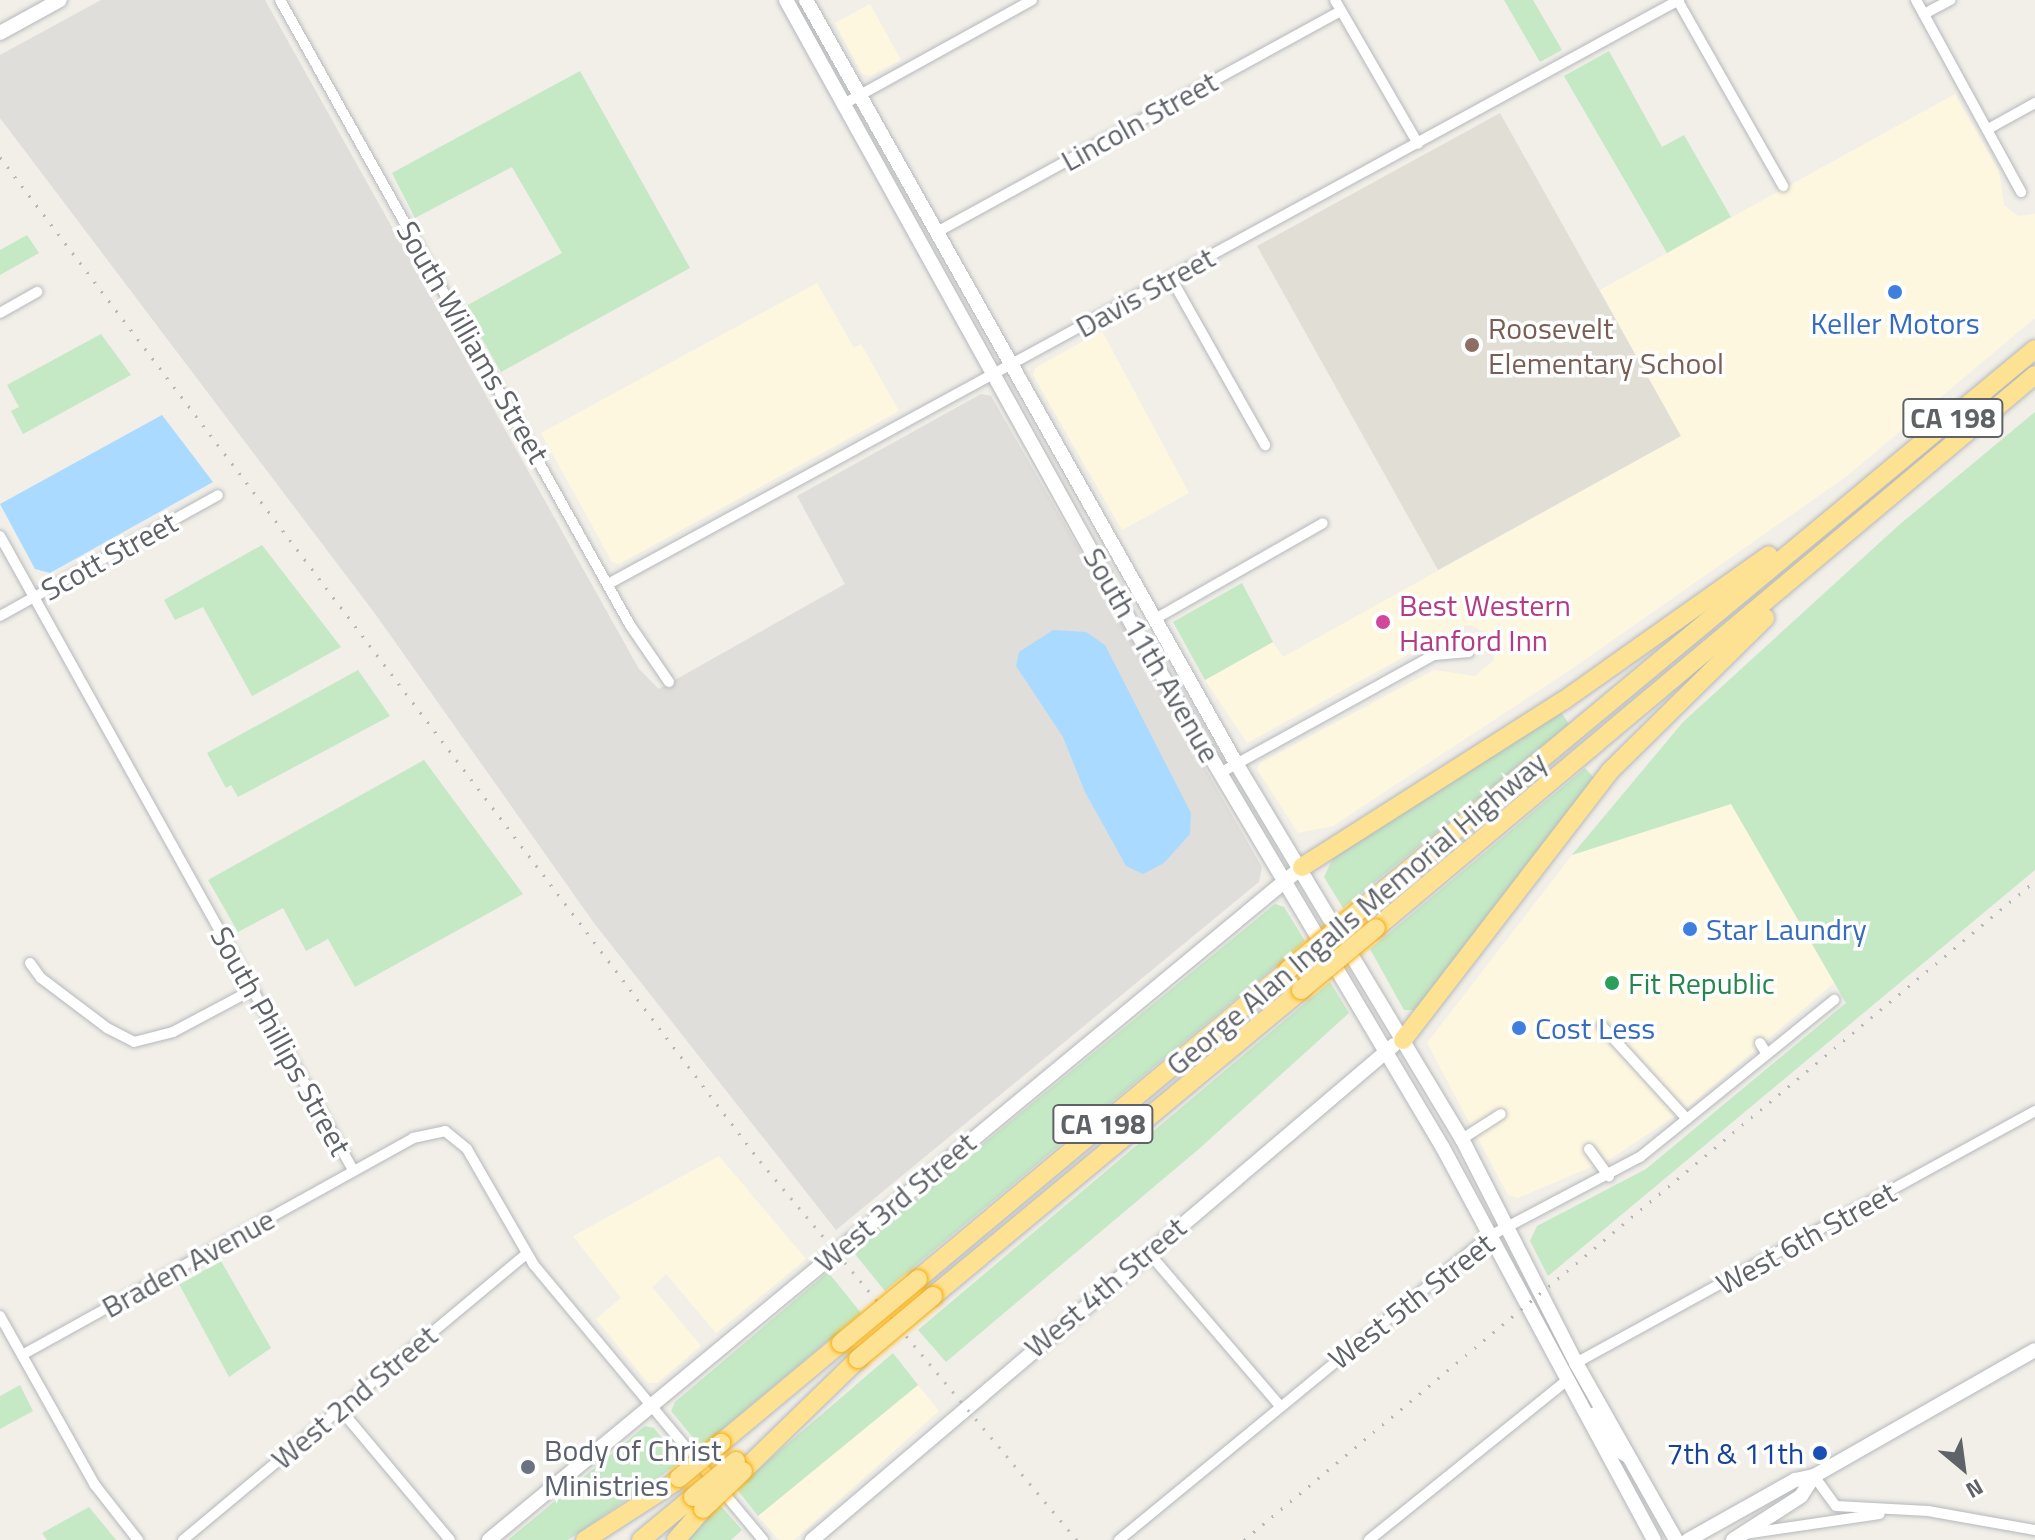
<!DOCTYPE html>
<style>
body{margin:0}
#map{position:relative;width:2035px;height:1540px;overflow:hidden;background:#f1efe8;font-family:"Titillium Web",sans-serif}
div>[style]{position:absolute}
.commercial>*{inset:0;background:#fef7e0}
.industrial>*{inset:0;background:#e0deda}
.education>*{inset:0;background:#e1ded6}
.green>*{inset:0;background:#c5e8c5}
.water>*{inset:0;background:#aadaff}
.roads{filter:drop-shadow(0 0 2px #b5b8bc) drop-shadow(0 0 2px #b5b8bc)}
.street>*{height:10px;margin:-5px;padding:0 5px;transform-origin:5px;border-radius:5px;background:#fff}
.secondary>*{height:14px;margin:-7px;padding:0 7px;transform-origin:7px;border-radius:7px;background:#fff}
.highway>*{height:18px;margin:-9px;padding:0 9px;transform-origin:9px;border-radius:9px;background:#fde293}
.rail>*{height:3px;margin-top:-1.5px;transform-origin:0;background:repeating-linear-gradient(90deg,#b6b7b8 0 2px,transparent 0 12px)}
.bridges{filter:drop-shadow(0 0 2px #f9ab00) drop-shadow(0 0 2px #f9ab00)}
.highway-bridge>*{height:18px;margin:-9px;padding:0 9px;transform-origin:9px;border-radius:9px;background:#fde293}
.dots>*{width:22px;height:22px;translate:-50% -50%;box-sizing:border-box;border:4px solid #fff;border-radius:50%}
span{translate:-50% -50%;white-space:nowrap;text-align:center;line-height:1.15;-webkit-text-stroke:7px #fff;paint-order:stroke}
.shield-label span{padding:2px 6px;background:#fff;border:2px solid;border-radius:6px;-webkit-text-stroke-width:0}
.shield-label{font-size:28px;color:#5f6368;font-weight:700}
.street-label{font-size:30px;color:#5f6368}
.shop-label{font-size:30px;color:#366cbe}
.left{translate:0 -50%;text-align:left}
.education-label{font-size:30px;color:#785e54}
.hotel-label{font-size:30px;color:#b23c85}
.leisure-label{font-size:30px;color:#27864d}
.worship-label{font-size:30px;color:#5b616d}
.transit-label{font-size:30px;color:#164399}
.right{translate:-100% -50%;text-align:right}
.north{position:absolute;left:1923px;top:1428px;width:80px;height:80px;-webkit-text-stroke:6px #fff;paint-order:stroke;rotate:151deg;font-size:22px;font-weight:700;line-height:32px;text-align:center;color:#5f6368}
.north::after{content:'';display:block;margin:auto;width:28px;height:36px;background:#5f6368;clip-path:polygon(50% 0,100% 100%,50% 72%,0 100%)}
</style>
<div id="map">
<div class="commercial">
<div style="clip-path:polygon(870px 4px,901px 60px,870px 76px,862px 74px,835px 23px)"></div>
<div style="clip-path:polygon(1955px 94px,1999px 171px,2004px 205px,2018px 216px,2035px 214px,2035px 318px,1847px 476px,1576px 666px,1333px 826px,1298px 833px,1257px 769px,1260px 763px,1434px 670px,1475px 676px,1494px 660px,1492px 637px,1471px 625px,1460px 626px,1247px 743px,1205px 680px,1273px 642px,1283px 657px,1680px 436px,1600px 290px)"></div>
<div style="clip-path:polygon(817px 283px,854px 348px,861px 344px,899px 411px,619px 564px,612px 562px,541px 433px)"></div>
<div style="clip-path:polygon(1102px 331px,1189px 493px,1122px 530px,1033px 375px,1035px 368px)"></div>
<div style="clip-path:polygon(1731px 804px,1835px 982px,1687px 1108px,1610px 1159px,1518px 1198px,1508px 1195px,1427px 1043px,1572px 855px)"></div>
<div style="clip-path:polygon(719px 1156px,806px 1259px,716px 1333px,666px 1274px,652px 1287px,701px 1346px,657px 1383px,648px 1383px,596px 1319px,621px 1298px,573px 1236px)"></div>
<div style="clip-path:polygon(918px 1385px,939px 1411px,794px 1540px,779px 1540px,758px 1516px)"></div>
</div>
<div class="industrial">
<div style="clip-path:polygon(101px 0,265px 0,639px 669px,659px 689px,845px 584px,797px 496px,981px 394px,991px 396px,1262px 867px,1259px 882px,836px 1230px,594px 923px,376px 615px,0 118px,0 55px)"></div>
</div>
<div class="education">
<div style="clip-path:polygon(1500px 113px,1681px 436px,1438px 570px,1257px 246px)"></div>
</div>
<div class="green">
<div style="clip-path:polygon(1504px 0,1533px 0,1562px 50px,1540px 62px)"></div>
<div style="clip-path:polygon(1609px 51px,1662px 147px,1684px 135px,1731px 217px,1667px 253px,1564px 76px)"></div>
<div style="clip-path:polygon(580px 71px,690px 268px,501px 372px,464px 307px,562px 253px,512px 167px,415px 218px,392px 173px)"></div>
<div style="clip-path:polygon(27px 235px,39px 253px,0 275px,0 250px)"></div>
<div style="clip-path:polygon(101px 334px,131px 375px,23px 434px,11px 411px,19px 407px,7px 385px)"></div>
<div style="clip-path:polygon(2035px 412px,2035px 870px,1548px 1276px,1530px 1241px,1537px 1226px,1646px 1169px,1846px 1003px,1731px 804px,1572px 855px,1683px 722px,1899px 525px)"></div>
<div style="clip-path:polygon(262px 545px,341px 647px,252px 696px,203px 607px,175px 620px,164px 600px)"></div>
<div style="clip-path:polygon(1242px 583px,1273px 642px,1205px 680px,1173px 622px)"></div>
<div style="clip-path:polygon(358px 670px,390px 716px,238px 797px,231px 785px,226px 788px,207px 753px)"></div>
<div style="clip-path:polygon(1559px 709px,1569px 724px,1343px 908px,1324px 877px,1333px 858px)"></div>
<div style="clip-path:polygon(424px 760px,523px 894px,355px 987px,328px 939px,306px 951px,283px 908px,238px 932px,208px 880px)"></div>
<div style="clip-path:polygon(1585px 768px,1596px 780px,1423px 1001px,1414px 1010px,1404px 1010px,1370px 949px)"></div>
<div style="clip-path:polygon(1275px 904px,1284px 907px,1305px 941px,885px 1291px,855px 1254px,857px 1247px)"></div>
<div style="clip-path:polygon(1330px 982px,1349px 1013px,1200px 1148px,946px 1362px,918px 1330px)"></div>
<div style="clip-path:polygon(221px 1261px,271px 1348px,229px 1377px,179px 1284px)"></div>
<div style="clip-path:polygon(828px 1272px,861px 1313px,701px 1447px,671px 1411px,675px 1402px)"></div>
<div style="clip-path:polygon(893px 1353px,918px 1385px,758px 1516px,736px 1488px)"></div>
<div style="clip-path:polygon(20px 1385px,33px 1411px,0 1429px,0 1396px)"></div>
<div style="clip-path:polygon(645px 1426px,654px 1428px,681px 1462px,568px 1540px,508px 1540px)"></div>
<div style="clip-path:polygon(720px 1505px,742px 1530px,731px 1540px,687px 1540px)"></div>
<div style="clip-path:polygon(89px 1507px,116px 1540px,47px 1540px,42px 1533px)"></div>
</div>
<div class="water">
<div style="clip-path:polygon(162px 415px,213px 482px,50px 573px,35px 569px,0 504px)"></div>
<div style="clip-path:polygon(1053px 630px,1086px 632px,1105px 645px,1191px 813px,1190px 834px,1164px 863px,1143px 874px,1126px 866px,1085px 792px,1063px 737px,1016px 666px,1019px 652px)"></div>
</div>
<div class="roads">
<div class="street">
<div style="left:280px;top:0;width:716px;rotate:60.75deg"></div>
<div style="left:630px;top:625px;width:69px;rotate:55.6deg"></div>
<div style="left:1335px;top:0;width:166px;rotate:60deg"></div>
<div style="left:1916px;top:0;width:219px;rotate:61.3deg"></div>
<div style="left:1678px;top:1px;width:213px;rotate:60.4deg"></div>
<div style="left:1924px;top:14px;width:30px;rotate:-28deg"></div>
<div style="left:842px;top:105px;width:217px;rotate:-28.9deg"></div>
<div style="left:1988px;top:129px;width:54px;rotate:-29deg"></div>
<div style="left:937px;top:232px;width:460px;rotate:-28.7deg"></div>
<div style="left:1171px;top:278px;width:192px;rotate:60.6deg"></div>
<div style="left:0;top:313px;width:43px;rotate:-29.6deg"></div>
<div style="left:0;top:536px;width:726px;rotate:60.89deg"></div>
<div style="left:610px;top:583px;width:1218px;rotate:-28.61deg"></div>
<div style="left:0;top:616px;width:249px;rotate:-29deg"></div>
<div style="left:1155px;top:619px;width:193px;rotate:-29.7deg"></div>
<div style="left:1220px;top:773px;width:244px;rotate:-28.9deg"></div>
<div style="left:1434px;top:655px;width:35px;rotate:-5deg"></div>
<div style="left:30px;top:963px;width:19px;rotate:54deg"></div>
<div style="left:41px;top:978px;width:83px;rotate:37.1deg"></div>
<div style="left:107px;top:1028px;width:30px;rotate:27deg"></div>
<div style="left:134px;top:1042px;width:40px;rotate:-14.4deg"></div>
<div style="left:173px;top:1032px;width:89px;rotate:-28deg"></div>
<div style="left:1602px;top:1026px;width:126px;rotate:47.6deg"></div>
<div style="left:1760px;top:1043px;width:13px;rotate:58deg"></div>
<div style="left:1462px;top:1139px;width:46px;rotate:-32.7deg"></div>
<div style="left:1589px;top:1149px;width:34px;rotate:54deg"></div>
<div style="left:1148px;top:1252px;width:201px;rotate:49.4deg"></div>
<div style="left:0;top:1316px;width:194px;rotate:60.7deg"></div>
<div style="left:95px;top:1485px;width:70px;rotate:52deg"></div>
<div style="left:22px;top:1355px;width:447px;rotate:-29deg"></div>
<div style="left:413px;top:1138px;width:33px;rotate:-12deg"></div>
<div style="left:445px;top:1131px;width:28px;rotate:39deg"></div>
<div style="left:467px;top:1149px;width:134px;rotate:60deg"></div>
<div style="left:534px;top:1265px;width:358px;rotate:50.2deg"></div>
<div style="left:1576px;top:1363px;width:524px;rotate:-28.77deg"></div>
<div style="left:340px;top:1409px;width:171px;rotate:50deg"></div>
<div style="left:1814px;top:1476px;width:37px;rotate:54deg"></div>
<div style="left:1836px;top:1506px;width:92px;rotate:3.1deg"></div>
<div style="left:1928px;top:1511px;width:109px;rotate:10.1deg"></div>
<div style="left:1744px;top:1534px;width:137px;rotate:-8.4deg"></div>
<div style="left:183px;top:1540px;width:447px;rotate:-39.8deg"></div>
<div style="left:1119px;top:1540px;width:477px;rotate:-39.4deg"></div>
<div style="left:1488px;top:1237px;width:172px;rotate:-27.8deg"></div>
<div style="left:1640px;top:1157px;width:250px;rotate:-39deg"></div>
<div style="left:1369px;top:1540px;width:252px;rotate:-38.9deg"></div>
</div>
<div class="secondary">
<div style="left:786px;top:0;width:718px;rotate:61.01deg"></div>
<div style="left:1134px;top:628px;width:605px;rotate:59.28deg"></div>
<div style="left:1443px;top:1148px;width:445px;rotate:61.7deg"></div>
<div style="left:806px;top:0;width:876px;rotate:60.6deg"></div>
<div style="left:1236px;top:763px;width:439px;rotate:59deg"></div>
<div style="left:1462px;top:1139px;width:251px;rotate:63deg"></div>
<div style="left:1576px;top:1363px;width:203px;rotate:60.5deg"></div>
<div style="left:0;top:33px;width:68px;rotate:-28.8deg"></div>
<div style="left:1595px;top:1414px;width:38px;rotate:61deg"></div>
<div style="left:1613px;top:1447px;width:17px;rotate:31deg"></div>
<div style="left:489px;top:1540px;width:1055px;rotate:-39.62deg"></div>
<div style="left:812px;top:1540px;width:764px;rotate:-40.38deg"></div>
<div style="left:1688px;top:1540px;width:123px;rotate:-29.3deg"></div>
<div style="left:1795px;top:1480px;width:19px;rotate:-12deg"></div>
<div style="left:1814px;top:1476px;width:254px;rotate:-29.7deg"></div>
<div style="left:1733px;top:1540px;width:81px;rotate:-32.9deg"></div>
<div style="left:1801px;top:1496px;width:24px;rotate:-57deg"></div>
</div>
<div class="highway">
<div style="left:1302px;top:867px;width:309px;rotate:-32.5deg"></div>
<div style="left:1563px;top:701px;width:252px;rotate:-35.3deg"></div>
<div style="left:1361px;top:909px;width:876px;rotate:-39.72deg"></div>
<div style="left:1376px;top:928px;width:860px;rotate:-40deg"></div>
<div style="left:1403px;top:1040px;width:339px;rotate:-52.4deg"></div>
<div style="left:1610px;top:771px;width:218px;rotate:-44.6deg"></div>
<div style="left:918px;top:1279px;width:482px;rotate:-39.9deg"></div>
<div style="left:933px;top:1296px;width:479px;rotate:-39.7deg"></div>
<div style="left:721px;top:1443px;width:156px;rotate:-39.8deg"></div>
<div style="left:743px;top:1471px;width:161px;rotate:-44.2deg"></div>
<div style="left:585px;top:1540px;width:107px;rotate:-32.8deg"></div>
<div style="left:641px;top:1540px;width:67px;rotate:-39.6deg"></div>
<div style="left:676px;top:1540px;width:41px;rotate:-48.9deg"></div>
</div>
</div>
<div class="rail">
<div style="left:0;top:157px;width:1259px;rotate:52.88deg"></div>
<div style="left:760px;top:1161px;width:494px;rotate:50.1deg"></div>
<div style="left:1244px;top:1540px;width:1030px;rotate:-39.8deg"></div>
</div>
<div class="bridges">
<div class="highway-bridge">
<div style="left:1288px;top:970px;width:95px;rotate:-39.9deg"></div>
<div style="left:1301px;top:990px;width:97px;rotate:-39.6deg"></div>
<div style="left:841px;top:1343px;width:100px;rotate:-39.7deg"></div>
<div style="left:858px;top:1359px;width:98px;rotate:-40deg"></div>
<div style="left:679px;top:1478px;width:55px;rotate:-39.8deg"></div>
<div style="left:693px;top:1497px;width:56px;rotate:-39.9deg"></div>
<div style="left:703px;top:1509px;width:55px;rotate:-43.5deg"></div>
</div>
</div>
<div class="dots">
<div style="left:1895px;top:292px;background:#3f7fe0"></div>
<div style="left:1472px;top:345px;background:#8d6e63"></div>
<div style="left:1383px;top:622px;background:#d1479c"></div>
<div style="left:1690px;top:929px;background:#3f7fe0"></div>
<div style="left:1612px;top:983px;background:#2e9e5b"></div>
<div style="left:1519px;top:1028px;background:#3f7fe0"></div>
<div style="left:1820px;top:1453px;background:#1a4fb4"></div>
<div style="left:528px;top:1467px;background:#6b7280"></div>
</div>
<div class="shield-label">
<span style="left:1953px;top:418px">CA 198</span>
<span style="left:1103px;top:1124px">CA 198</span>
</div>
<div class="street-label">
<span style="left:1139px;top:121px;rotate:-29deg">Lincoln Street</span>
<span style="left:1145px;top:292px;rotate:-29deg">Davis Street</span>
<span style="left:473px;top:342px;rotate:60deg">South Williams Street</span>
<span style="left:109px;top:556px;rotate:-29deg">Scott Street</span>
<span style="left:1152px;top:655px;rotate:60deg">South 11th Avenue</span>
<span style="left:1356px;top:913px;rotate:-40deg">George Alan Ingalls Memorial Highway</span>
<span style="left:281px;top:1041px;rotate:61deg">South Phillips Street</span>
<span style="left:895px;top:1202px;rotate:-40deg">West 3rd Street</span>
<span style="left:1806px;top:1238px;rotate:-29deg">West 6th Street</span>
<span style="left:188px;top:1263px;rotate:-29deg">Braden Avenue</span>
<span style="left:1105px;top:1287px;rotate:-40deg">West 4th Street</span>
<span style="left:1411px;top:1301px;rotate:-38deg">West 5th Street</span>
<span style="left:354px;top:1397px;rotate:-40deg">West 2nd Street</span>
</div>
<div class="shop-label">
<span style="left:1895px;top:323px">Keller Motors</span>
<span class="left" style="left:1706px;top:929px">Star Laundry</span>
<span class="left" style="left:1535px;top:1028px">Cost Less</span>
</div>
<div class="education-label">
<span class="left" style="left:1488px;top:345px">Roosevelt<br>Elementary School</span>
</div>
<div class="hotel-label">
<span class="left" style="left:1399px;top:622px">Best Western<br>Hanford Inn</span>
</div>
<div class="leisure-label">
<span class="left" style="left:1628px;top:983px">Fit Republic</span>
</div>
<div class="worship-label">
<span class="left" style="left:544px;top:1467px">Body of Christ<br>Ministries</span>
</div>
<div class="transit-label">
<span class="right" style="left:1804px;top:1453px">7th &amp; 11th</span>
</div>
<div class="north">N</div>
</div>
